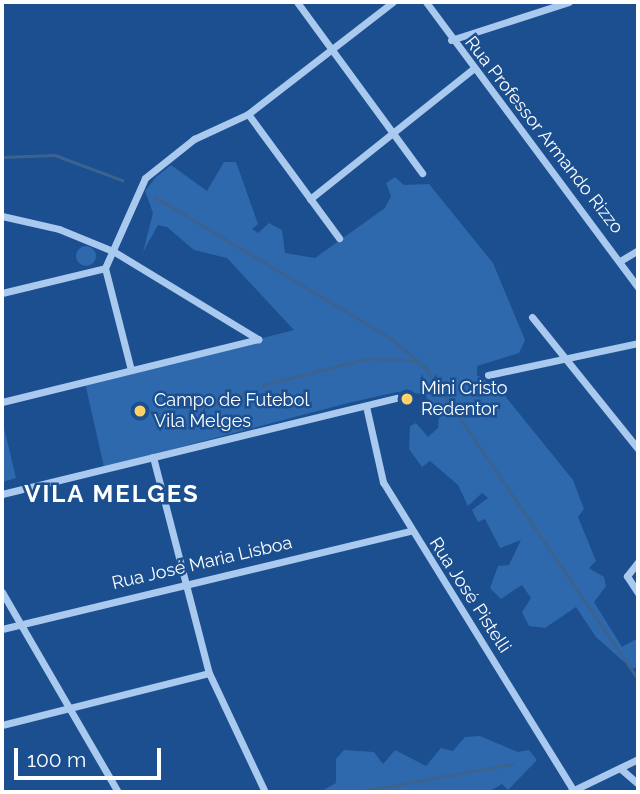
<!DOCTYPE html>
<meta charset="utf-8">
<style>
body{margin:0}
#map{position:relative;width:640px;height:794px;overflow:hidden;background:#1b4f8f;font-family:Raleway,sans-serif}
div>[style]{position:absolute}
.green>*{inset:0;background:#2e69ad}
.round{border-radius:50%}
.stream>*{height:2.5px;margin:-1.25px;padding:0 1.25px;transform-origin:1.25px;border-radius:1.25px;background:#3c6290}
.street>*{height:7px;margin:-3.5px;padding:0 3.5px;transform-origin:3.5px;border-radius:3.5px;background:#a9c9ee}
.dots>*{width:19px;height:19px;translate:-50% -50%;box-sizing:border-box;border:4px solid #1b4f8f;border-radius:50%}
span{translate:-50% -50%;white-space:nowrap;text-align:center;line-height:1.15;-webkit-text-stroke:5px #1b4f8f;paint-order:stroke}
.street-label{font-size:18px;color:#fff}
.poi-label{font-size:18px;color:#fff}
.left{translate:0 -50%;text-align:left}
.district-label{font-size:24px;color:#fff;font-weight:700;letter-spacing:2px}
.frame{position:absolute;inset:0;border:4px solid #fff;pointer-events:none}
.scale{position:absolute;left:14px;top:748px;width:147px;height:32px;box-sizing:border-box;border:4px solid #fff;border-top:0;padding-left:9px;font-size:21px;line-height:24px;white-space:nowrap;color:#fff;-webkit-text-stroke:5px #1b4f8f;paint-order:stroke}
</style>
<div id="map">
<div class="green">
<div style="clip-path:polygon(224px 162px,236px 162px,258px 224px,252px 229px,258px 233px,269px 223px,282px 230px,285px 253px,315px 258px,385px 208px,391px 196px,386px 183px,395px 177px,404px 185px,429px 184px,493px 263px,525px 340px,519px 353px,477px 366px,477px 375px,501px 391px,573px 480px,584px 509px,578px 517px,596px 561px,589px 568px,604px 577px,606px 586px,594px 602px,622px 647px,638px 638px,638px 667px,632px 669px,596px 637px,576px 607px,545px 628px,529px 626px,522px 612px,531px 598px,522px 585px,501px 599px,490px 588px,498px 566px,509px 565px,521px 540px,500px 548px,485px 519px,478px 522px,472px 510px,488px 498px,482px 493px,468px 506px,458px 485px,430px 461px,422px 467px,409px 449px,410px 426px,416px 423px,428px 437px,438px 428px,439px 416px,424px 394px,397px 392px,348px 403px,104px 467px,85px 383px,294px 330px,227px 258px,194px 250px,167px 227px,158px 225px,143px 252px,153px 213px,145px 191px,156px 177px,171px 165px,207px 191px)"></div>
<div class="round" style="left:76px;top:246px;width:20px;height:20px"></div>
<div style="clip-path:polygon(2px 419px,16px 478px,2px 482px)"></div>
<div style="clip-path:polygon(480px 736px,518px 752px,529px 750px,537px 760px,508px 790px,502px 784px,488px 792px,320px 792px,336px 783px,336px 759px,344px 750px,374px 752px,383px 764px,395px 750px,426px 766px,441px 748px,453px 751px,465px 737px)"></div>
</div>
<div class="stream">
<div style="left:2px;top:157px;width:53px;rotate:-2.2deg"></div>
<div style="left:55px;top:155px;width:72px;rotate:20.5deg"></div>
<div style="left:155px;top:197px;width:275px;rotate:30.9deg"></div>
<div style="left:391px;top:338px;width:46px;rotate:40.6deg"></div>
<div style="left:426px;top:368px;width:376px;rotate:55.7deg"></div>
<div style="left:263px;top:385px;width:109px;rotate:-14.3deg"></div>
<div style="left:369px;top:358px;width:48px;rotate:3.6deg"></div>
<div style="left:194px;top:410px;width:56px;rotate:-17.8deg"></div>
<div style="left:357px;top:792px;width:158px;rotate:-10.2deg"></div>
</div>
<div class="street">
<div style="left:297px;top:2px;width:212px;rotate:53.8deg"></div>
<div style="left:426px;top:2px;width:355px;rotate:53.4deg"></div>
<div style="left:451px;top:40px;width:124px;rotate:-17.9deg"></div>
<div style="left:248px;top:114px;width:154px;rotate:53.7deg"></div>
<div style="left:310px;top:199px;width:208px;rotate:-38.6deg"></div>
<div style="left:2px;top:216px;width:58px;rotate:12.8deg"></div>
<div style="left:59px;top:229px;width:58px;rotate:22.2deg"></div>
<div style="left:113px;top:251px;width:170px;rotate:31.3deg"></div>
<div style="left:620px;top:261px;width:21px;rotate:-31deg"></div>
<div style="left:2px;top:293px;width:106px;rotate:-13.6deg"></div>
<div style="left:532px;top:317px;width:169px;rotate:51.2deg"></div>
<div style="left:131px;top:370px;width:105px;rotate:-104.3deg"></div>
<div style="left:105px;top:268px;width:98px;rotate:-66deg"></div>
<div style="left:145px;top:178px;width:63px;rotate:-38.5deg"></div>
<div style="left:194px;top:139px;width:60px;rotate:-24.8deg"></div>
<div style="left:248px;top:114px;width:183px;rotate:-37.7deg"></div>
<div style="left:488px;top:375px;width:153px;rotate:-12deg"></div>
<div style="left:2px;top:402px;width:264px;rotate:-13.8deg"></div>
<div style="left:366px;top:406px;width:78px;rotate:77.4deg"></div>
<div style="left:383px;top:482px;width:363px;rotate:58.3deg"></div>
<div style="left:153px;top:457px;width:223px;rotate:75.5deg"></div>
<div style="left:209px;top:673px;width:132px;rotate:64.8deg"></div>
<div style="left:2px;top:494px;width:406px;rotate:-13.7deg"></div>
<div style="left:638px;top:562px;width:18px;rotate:128deg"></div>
<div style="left:627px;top:576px;width:20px;rotate:57deg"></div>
<div style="left:2px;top:592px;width:231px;rotate:59.9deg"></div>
<div style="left:2px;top:629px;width:420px;rotate:-13.5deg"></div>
<div style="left:2px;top:725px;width:213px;rotate:-14.1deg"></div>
<div style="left:621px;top:769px;width:23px;rotate:41deg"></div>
<div style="left:570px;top:792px;width:76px;rotate:-25.9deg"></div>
</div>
<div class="dots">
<div style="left:407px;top:399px;background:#ffd166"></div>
<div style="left:140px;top:411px;background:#ffd166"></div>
</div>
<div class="street-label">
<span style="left:544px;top:135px;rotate:52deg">Rua Professor Armando Rizzo</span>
<span style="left:202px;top:563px;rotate:-13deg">Rua José Maria Lisboa</span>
<span style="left:470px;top:595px;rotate:57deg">Rua José Pistelli</span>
</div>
<div class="poi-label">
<span class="left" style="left:421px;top:399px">Mini Cristo<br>Redentor</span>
<span class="left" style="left:154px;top:411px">Campo de Futebol<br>Vila Melges</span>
</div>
<div class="district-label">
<span style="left:112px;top:494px">VILA MELGES</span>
</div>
<div class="frame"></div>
<div class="scale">100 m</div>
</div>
